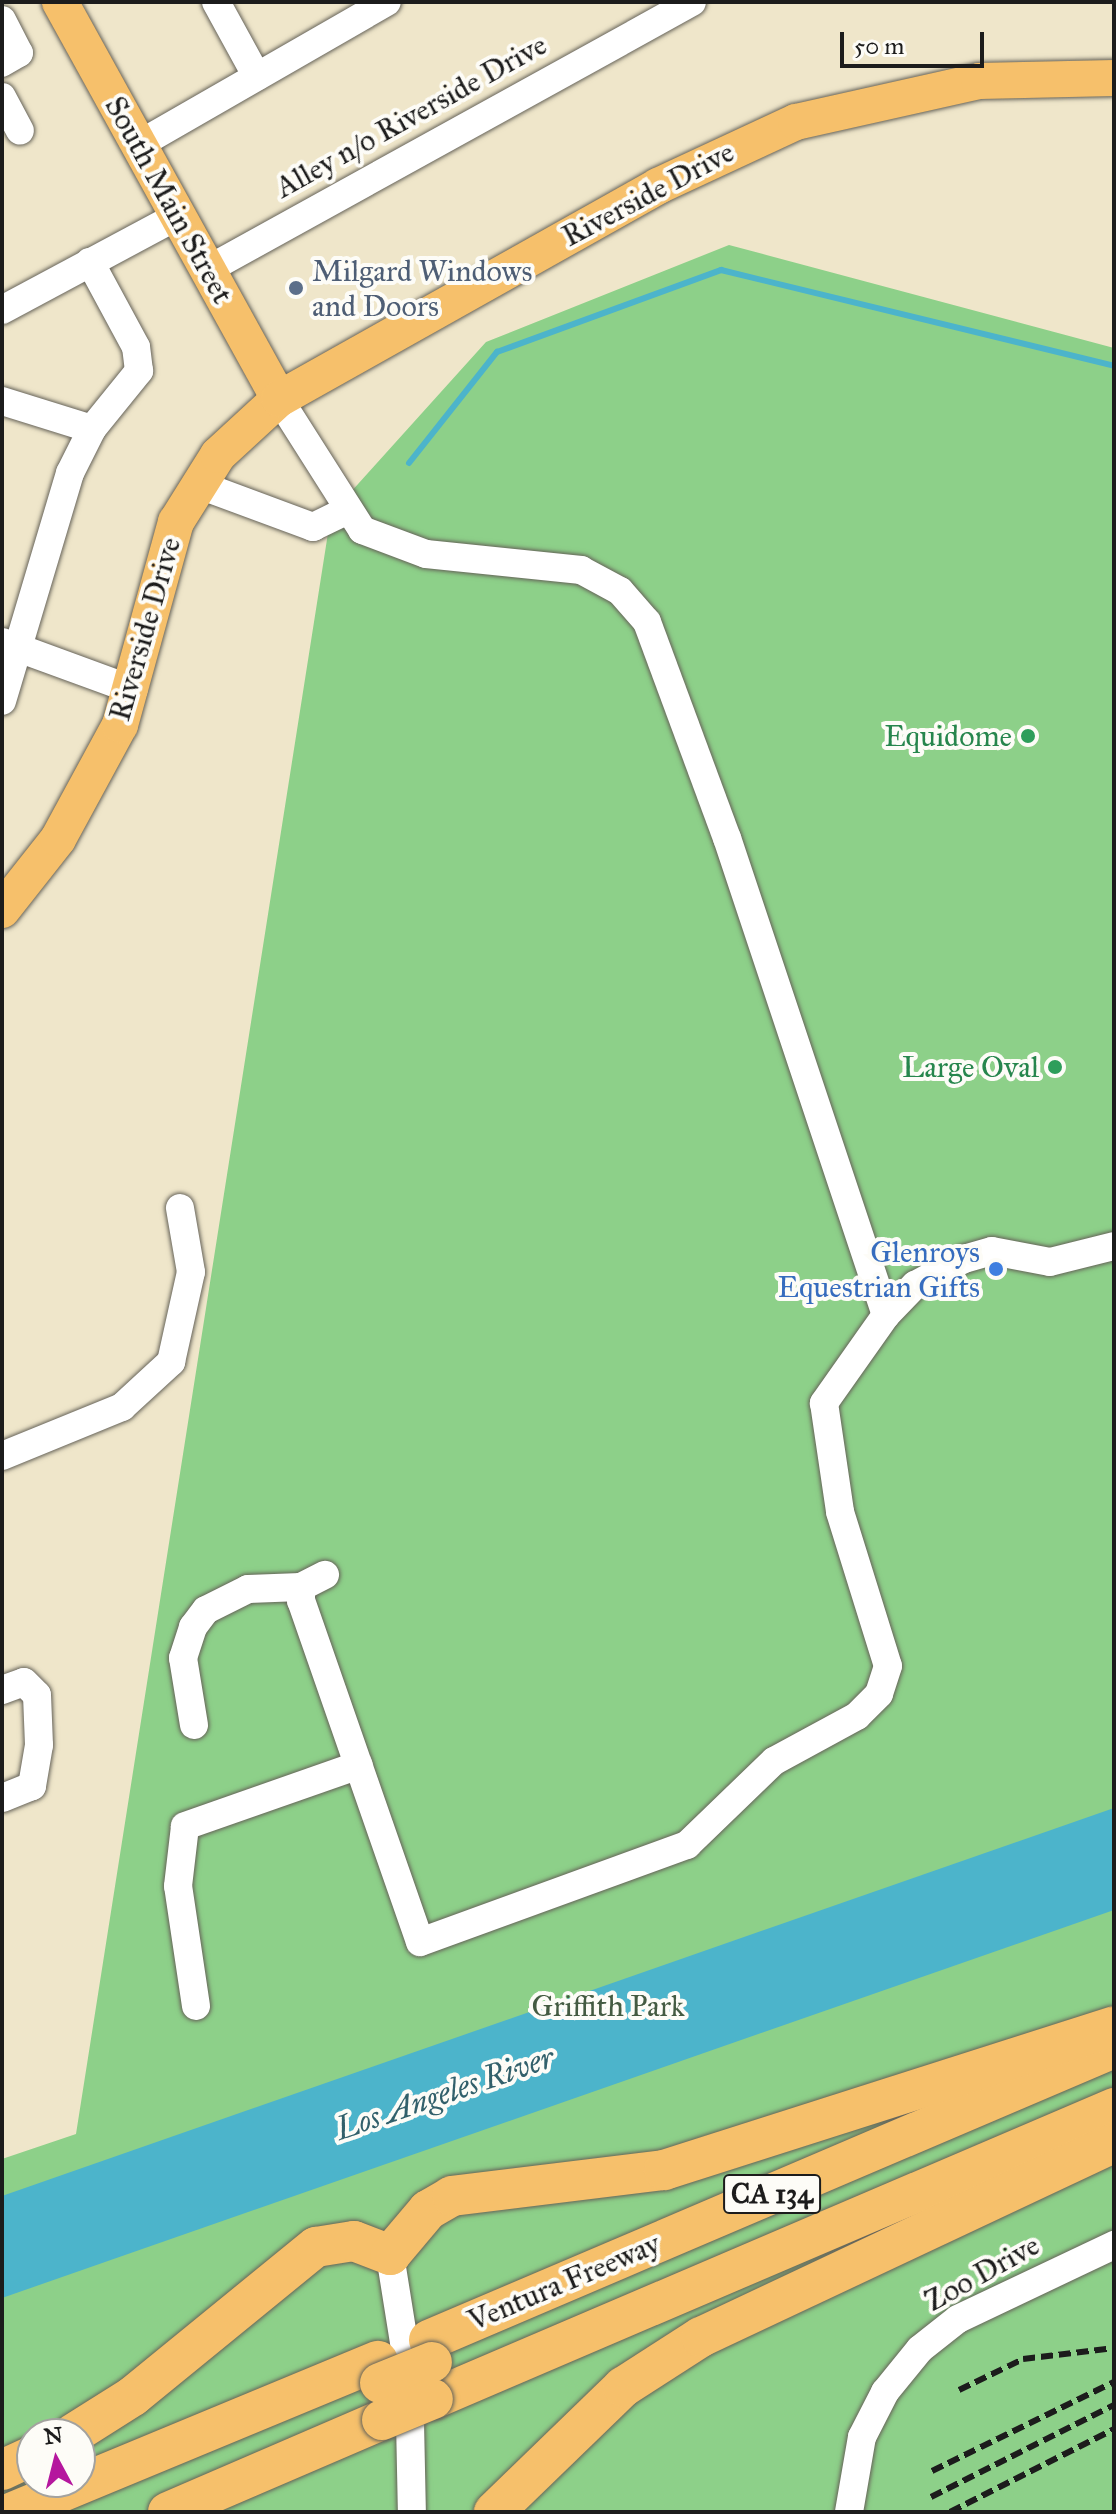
<!DOCTYPE html>
<style>
body{margin:0}
#map{position:relative;width:1116px;height:2514px;overflow:hidden;background:#efe6ca;font-family:"IM FELL Great Primer",serif}
div>[style]{position:absolute}
.green>*{inset:0;background:#8dd089}
.water>*{inset:0;background:#4cb4cb}
.stream>*{height:6px;margin:-3px;padding:0 3px;transform-origin:3px;border-radius:3px;background:#4cb4cb}
.roads{filter:drop-shadow(0 0 2px #666359) drop-shadow(0 0 2px #666359)}
.minor>*{height:28px;margin:-14px;padding:0 14px;transform-origin:14px;border-radius:14px;background:#fff}
.major>*{height:36px;margin:-18px;padding:0 18px;transform-origin:18px;border-radius:18px;background:#f6c06b}
.highway>*{height:40px;margin:-20px;padding:0 20px;transform-origin:20px;border-radius:20px;background:#f6c06b}
.rail>*{height:6px;margin-top:-3px;transform-origin:0;background:repeating-linear-gradient(90deg,#1c1c1c 0 12px,transparent 0 18px)}
.bridges{filter:drop-shadow(0 0 2px #666359) drop-shadow(0 0 2px #666359)}
.highway-bridge>*{height:40px;margin:-20px;padding:0 20px;transform-origin:20px;border-radius:20px;background:#f6c06b}
.dots>*{width:22px;height:22px;translate:-50% -50%;box-sizing:border-box;border:4px solid #fdfcf7;border-radius:50%}
span{translate:-50% -50%;white-space:nowrap;text-align:center;line-height:1.15;-webkit-text-stroke:8px #fdfcf7;paint-order:stroke}
.shield-label span{padding:2px 6px;background:#fdfcf7;border:2px solid;border-radius:6px;-webkit-text-stroke-width:0}
.shield-label{font-size:28px;color:#1c1c1c;font-weight:700}
.street-label{font-size:30px;color:#1c1c1c}
.service-label{font-size:30px;color:#4e5e75}
.left{translate:0 -50%;text-align:left}
.leisure-label{font-size:30px;color:#27864d}
.right{translate:-100% -50%;text-align:right}
.shop-label{font-size:30px;color:#366cbe}
.park-label{font-size:30px;color:#445b42}
.water-label{font-size:32px;color:#32606b;font-style:italic}
.frame{position:absolute;inset:0;border:4px solid #1c1c1c;pointer-events:none}
.north{position:absolute;left:16px;top:2418px;width:80px;height:80px;box-sizing:border-box;background:#fdfcf7;border:2px solid #a3a29f;border-radius:50%;rotate:353deg;font-size:22px;font-weight:700;line-height:32px;text-align:center;color:#1c1c1c}
.north::after{content:'';display:block;margin:auto;width:28px;height:36px;background:#b5179e;clip-path:polygon(50% 0,100% 100%,50% 72%,0 100%)}
.scale{position:absolute;left:840px;top:32px;width:144px;height:36px;box-sizing:border-box;border:4px solid #1c1c1c;border-top:0;padding-left:10px;font-size:24px;line-height:28px;white-space:nowrap;color:#1c1c1c;-webkit-text-stroke:6px #fdfcf7;paint-order:stroke}
</style>
<div id="map">
<div class="green">
<div style="clip-path:polygon(evenodd,729px 245px,1114px 348px,1114px 2512px,2px 2512px,2px 2159px,76px 2134px,331px 514px,486px 342px,729px 245px,32px 2434px,80px 2434px,80px 2482px,32px 2482px,32px 2434px)"></div>
</div>
<div class="water">
<div style="clip-path:polygon(1114px 1808px,1114px 1910px,2px 2298px,2px 2196px)"></div>
</div>
<div class="stream">
<div style="left:409px;top:463px;width:142px;rotate:-51.6deg"></div>
<div style="left:497px;top:352px;width:239px;rotate:-20.1deg"></div>
<div style="left:721px;top:270px;width:405px;rotate:13.7deg"></div>
</div>
<div class="roads">
<div class="minor">
<div style="left:216px;top:2px;width:85px;rotate:61.3deg"></div>
<div style="left:2px;top:20px;width:37px;rotate:63deg"></div>
<div style="left:19px;top:53px;width:20px;rotate:150deg"></div>
<div style="left:2px;top:97px;width:38px;rotate:62deg"></div>
<div style="left:138px;top:145px;width:287px;rotate:-29.9deg"></div>
<div style="left:207px;top:270px;width:554px;rotate:-28.92deg"></div>
<div style="left:2px;top:310px;width:199px;rotate:-28.2deg"></div>
<div style="left:279px;top:399px;width:155px;rotate:57.6deg"></div>
<div style="left:362px;top:530px;width:68px;rotate:20.6deg"></div>
<div style="left:426px;top:554px;width:156px;rotate:5.9deg"></div>
<div style="left:581px;top:570px;width:44px;rotate:28.3deg"></div>
<div style="left:620px;top:591px;width:41px;rotate:48.9deg"></div>
<div style="left:647px;top:622px;width:230px;rotate:69.7deg"></div>
<div style="left:727px;top:838px;width:503px;rotate:71.57deg"></div>
<div style="left:886px;top:1315px;width:108px;rotate:125.2deg"></div>
<div style="left:824px;top:1403px;width:110px;rotate:81.6deg"></div>
<div style="left:840px;top:1512px;width:161px;rotate:72.7deg"></div>
<div style="left:888px;top:1666px;width:29px;rotate:108deg"></div>
<div style="left:879px;top:1694px;width:31px;rotate:135deg"></div>
<div style="left:857px;top:1716px;width:94px;rotate:151.5deg"></div>
<div style="left:774px;top:1761px;width:121px;rotate:136deg"></div>
<div style="left:687px;top:1845px;width:284px;rotate:160deg"></div>
<div style="left:420px;top:1942px;width:361px;rotate:-109.2deg"></div>
<div style="left:301px;top:1601px;width:14px;rotate:-90deg"></div>
<div style="left:301px;top:1587px;width:27px;rotate:-27deg"></div>
<div style="left:2px;top:401px;width:94px;rotate:17.3deg"></div>
<div style="left:197px;top:484px;width:124px;rotate:20.3deg"></div>
<div style="left:313px;top:527px;width:34px;rotate:-26deg"></div>
<div style="left:2px;top:642px;width:140px;rotate:20.1deg"></div>
<div style="left:2px;top:701px;width:238px;rotate:-73.4deg"></div>
<div style="left:70px;top:473px;width:49px;rotate:-63.4deg"></div>
<div style="left:92px;top:429px;width:75px;rotate:-51deg"></div>
<div style="left:139px;top:371px;width:24px;rotate:-97deg"></div>
<div style="left:136px;top:347px;width:97px;rotate:-118.4deg"></div>
<div style="left:886px;top:1315px;width:42px;rotate:-46deg"></div>
<div style="left:915px;top:1285px;width:55px;rotate:-28deg"></div>
<div style="left:964px;top:1259px;width:29px;rotate:-16deg"></div>
<div style="left:992px;top:1251px;width:59px;rotate:10.7deg"></div>
<div style="left:1050px;top:1262px;width:66px;rotate:-14deg"></div>
<div style="left:2px;top:1456px;width:130px;rotate:-22.2deg"></div>
<div style="left:122px;top:1407px;width:67px;rotate:-42.6deg"></div>
<div style="left:171px;top:1362px;width:92px;rotate:-77.5deg"></div>
<div style="left:191px;top:1272px;width:65px;rotate:-99.8deg"></div>
<div style="left:2px;top:1690px;width:23px;rotate:-20deg"></div>
<div style="left:24px;top:1682px;width:18px;rotate:45deg"></div>
<div style="left:37px;top:1695px;width:50px;rotate:87.7deg"></div>
<div style="left:39px;top:1745px;width:42px;rotate:99.7deg"></div>
<div style="left:32px;top:1786px;width:32px;rotate:158deg"></div>
<div style="left:194px;top:1725px;width:68px;rotate:-99.3deg"></div>
<div style="left:183px;top:1658px;width:33px;rotate:-72deg"></div>
<div style="left:193px;top:1627px;width:21px;rotate:-53deg"></div>
<div style="left:206px;top:1610px;width:47px;rotate:-26.6deg"></div>
<div style="left:248px;top:1589px;width:53px;rotate:-2.2deg"></div>
<div style="left:196px;top:2006px;width:121px;rotate:-98.5deg"></div>
<div style="left:178px;top:1886px;width:60px;rotate:-83.3deg"></div>
<div style="left:185px;top:1826px;width:184px;rotate:-19.3deg"></div>
<div style="left:390px;top:2255px;width:121px;rotate:80.9deg"></div>
<div style="left:409px;top:2374px;width:138px;rotate:88.8deg"></div>
<div style="left:849px;top:2512px;width:76px;rotate:-80.2deg"></div>
<div style="left:862px;top:2437px;width:51px;rotate:-62.9deg"></div>
<div style="left:885px;top:2392px;width:55px;rotate:-50.9deg"></div>
<div style="left:920px;top:2349px;width:48px;rotate:-38.3deg"></div>
<div style="left:958px;top:2319px;width:173px;rotate:-25.4deg"></div>
</div>
<div class="major">
<div style="left:60px;top:2px;width:453px;rotate:61.1deg"></div>
<div style="left:2px;top:910px;width:90px;rotate:-51.7deg"></div>
<div style="left:58px;top:839px;width:130px;rotate:-61.5deg"></div>
<div style="left:120px;top:725px;width:211px;rotate:-74.6deg"></div>
<div style="left:176px;top:522px;width:79px;rotate:-57.9deg"></div>
<div style="left:218px;top:455px;width:83px;rotate:-42.6deg"></div>
<div style="left:279px;top:399px;width:435px;rotate:-29.3deg"></div>
<div style="left:658px;top:186px;width:152px;rotate:-24.9deg"></div>
<div style="left:796px;top:122px;width:188px;rotate:-12.6deg"></div>
<div style="left:979px;top:81px;width:135px;rotate:-1.3deg"></div>
</div>
<div class="highway">
<div style="left:429px;top:2340px;width:745px;rotate:-23.09deg"></div>
<div style="left:433px;top:2399px;width:741px;rotate:-23.14deg"></div>
<div style="left:73px;top:2434px;width:71px;rotate:-32.3deg"></div>
<div style="left:133px;top:2396px;width:236px;rotate:-39.2deg"></div>
<div style="left:316px;top:2247px;width:38px;rotate:-9deg"></div>
<div style="left:354px;top:2241px;width:39px;rotate:21deg"></div>
<div style="left:390px;top:2255px;width:59px;rotate:-49.8deg"></div>
<div style="left:428px;top:2210px;width:28px;rotate:-30deg"></div>
<div style="left:452px;top:2196px;width:214px;rotate:-7deg"></div>
<div style="left:664px;top:2170px;width:472px;rotate:-17.7deg"></div>
<div style="left:2px;top:2470px;width:33px;rotate:-25deg"></div>
<div style="left:13px;top:2512px;width:395px;rotate:-22.5deg"></div>
<div style="left:168px;top:2512px;width:233px;rotate:-23.3deg"></div>
<div style="left:494px;top:2512px;width:180px;rotate:-44.1deg"></div>
<div style="left:623px;top:2387px;width:93px;rotate:-32.7deg"></div>
<div style="left:701px;top:2337px;width:456px;rotate:-25.2deg"></div>
</div>
</div>
<div class="rail">
<div style="left:959px;top:2390px;width:71px;rotate:-25.8deg"></div>
<div style="left:1023px;top:2359px;width:92px;rotate:-6.9deg"></div>
<div style="left:932px;top:2471px;width:203px;rotate:-26.1deg"></div>
<div style="left:931px;top:2497px;width:205px;rotate:-26.7deg"></div>
<div style="left:950px;top:2512px;width:184px;rotate:-26.8deg"></div>
</div>
<div class="bridges">
<div class="highway-bridge">
<div style="left:380px;top:2383px;width:56px;rotate:-22deg"></div>
<div style="left:382px;top:2420px;width:55px;rotate:-22.4deg"></div>
</div>
</div>
<div class="dots">
<div style="left:296px;top:288px;background:#5c6f8a"></div>
<div style="left:1028px;top:736px;background:#2e9e5b"></div>
<div style="left:1055px;top:1067px;background:#2e9e5b"></div>
<div style="left:996px;top:1269px;background:#3f7fe0"></div>
</div>
<div class="shield-label">
<span style="left:772px;top:2194px">CA 134</span>
</div>
<div class="street-label">
<span style="left:411px;top:116px;rotate:-29deg">Alley n/o Riverside Drive</span>
<span style="left:648px;top:194px;rotate:-28deg">Riverside Drive</span>
<span style="left:169px;top:200px;rotate:61deg">South Main Street</span>
<span style="left:145px;top:629px;rotate:-74deg">Riverside Drive</span>
<span style="left:982px;top:2273px;rotate:-29deg">Zoo Drive</span>
<span style="left:564px;top:2282px;rotate:-23deg">Ventura Freeway</span>
</div>
<div class="service-label">
<span class="left" style="left:312px;top:288px">Milgard Windows<br>and Doors</span>
</div>
<div class="leisure-label">
<span class="right" style="left:1012px;top:736px">Equidome</span>
<span class="right" style="left:1039px;top:1067px">Large Oval</span>
</div>
<div class="shop-label">
<span class="right" style="left:980px;top:1269px">Glenroys<br>Equestrian Gifts</span>
</div>
<div class="park-label">
<span style="left:608px;top:2006px">Griffith Park</span>
</div>
<div class="water-label">
<span style="left:445px;top:2094px;rotate:-19deg">Los Angeles River</span>
</div>
<div class="frame"></div>
<div class="north">N</div>
<div class="scale">50 m</div>
</div>
